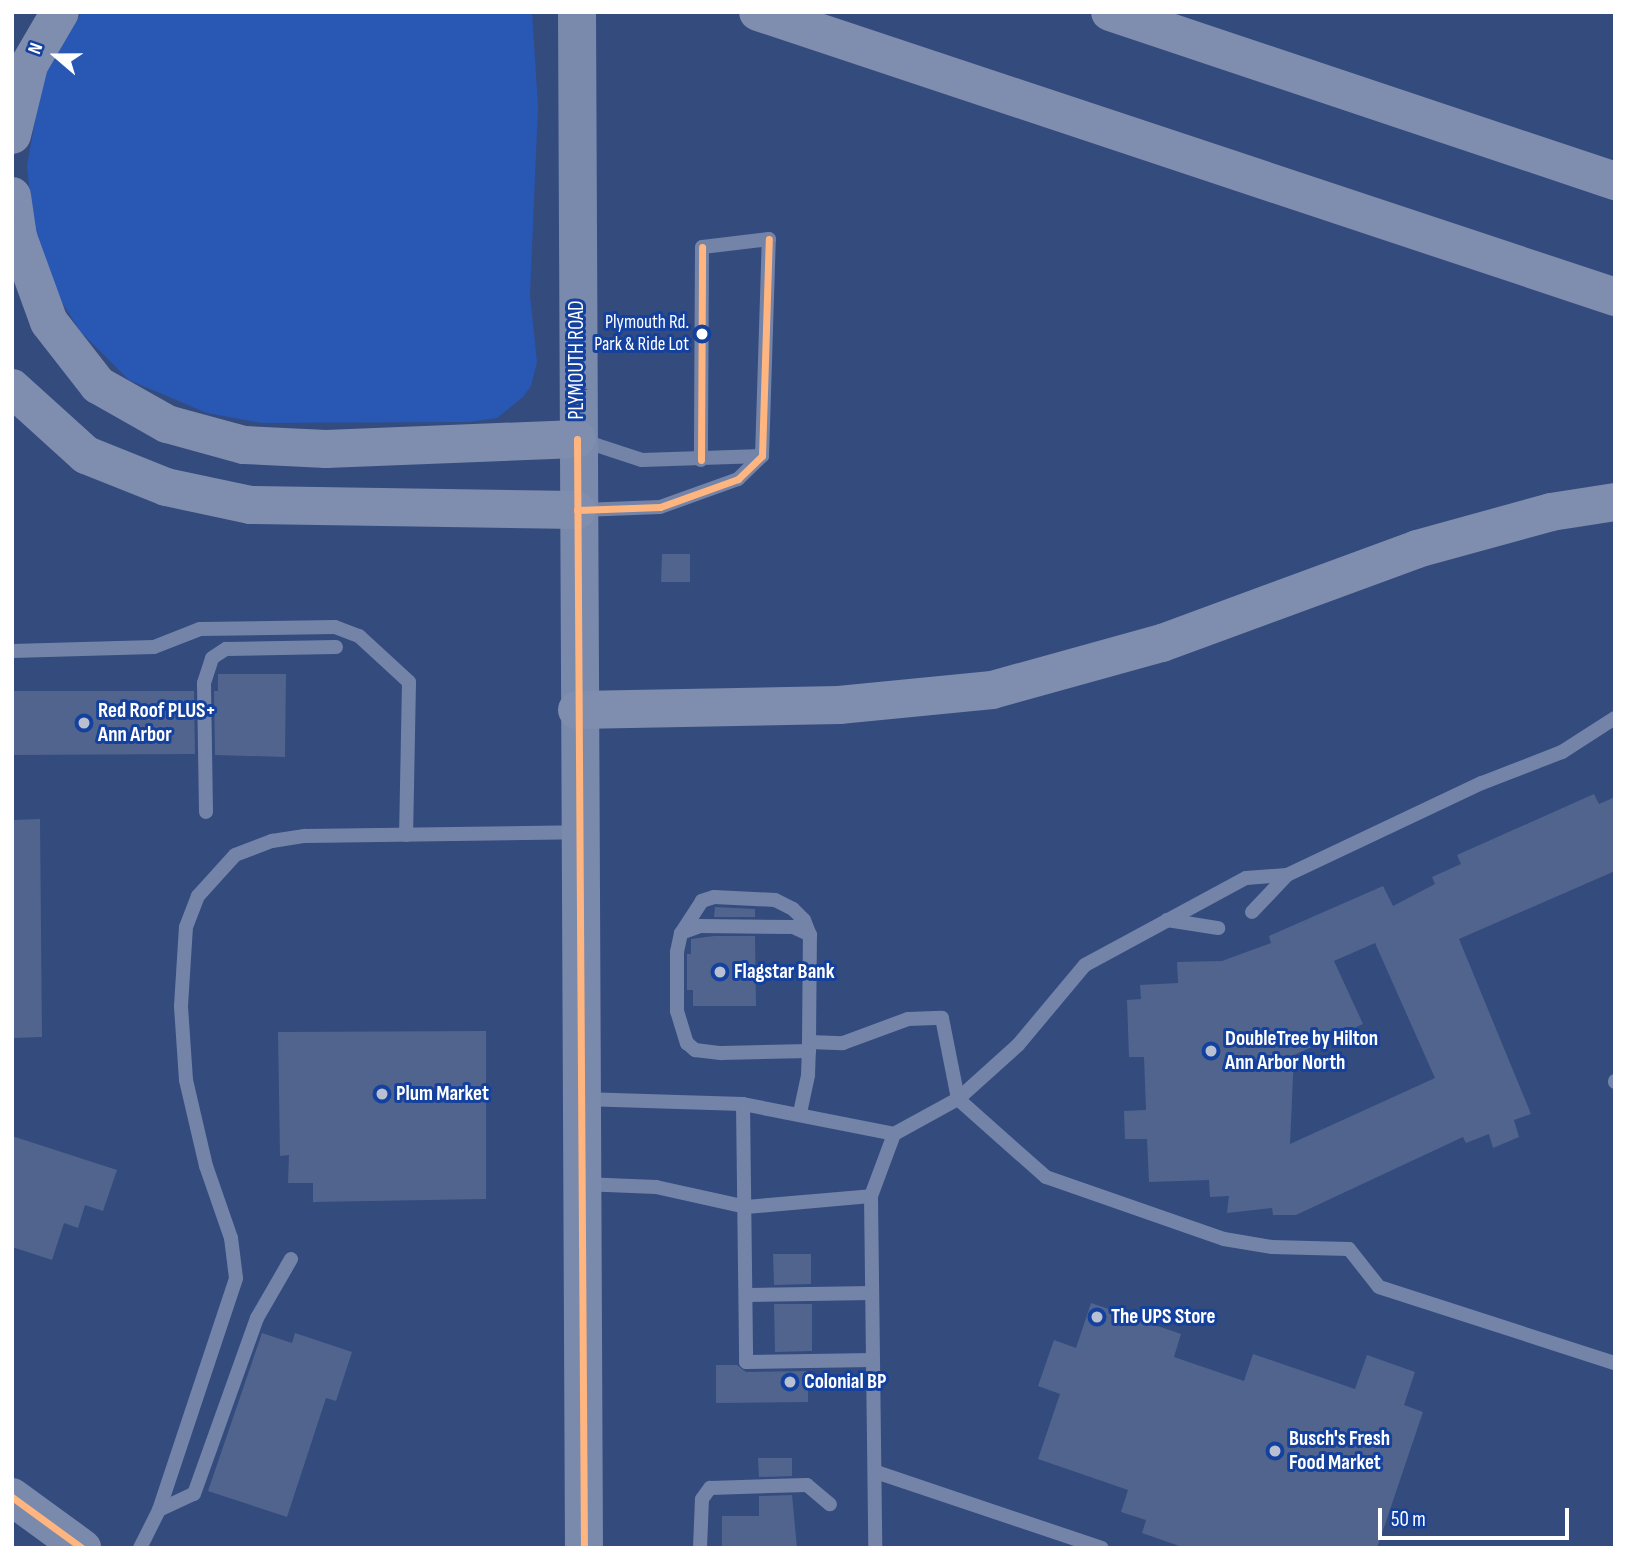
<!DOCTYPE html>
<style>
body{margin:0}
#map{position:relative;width:1627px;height:1560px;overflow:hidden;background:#344b7e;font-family:"Sofia Sans Condensed",sans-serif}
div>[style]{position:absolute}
.green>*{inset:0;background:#2957b4}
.building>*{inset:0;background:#51648d}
.lane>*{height:14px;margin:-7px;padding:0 7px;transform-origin:7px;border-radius:7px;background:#7484a8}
.secondary>*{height:38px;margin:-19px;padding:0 19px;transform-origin:19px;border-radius:19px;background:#7a8aac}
.highway>*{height:38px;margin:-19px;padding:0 19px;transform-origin:19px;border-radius:19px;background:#7f8dae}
.bus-1>*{height:7px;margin:-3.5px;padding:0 3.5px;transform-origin:3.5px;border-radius:3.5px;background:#ffb580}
.dots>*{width:19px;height:19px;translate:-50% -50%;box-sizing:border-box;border:4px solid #14409e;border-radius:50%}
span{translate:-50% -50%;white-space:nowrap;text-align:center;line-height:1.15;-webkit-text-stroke:6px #14409e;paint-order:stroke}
.bus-label{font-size:19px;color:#fff}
.right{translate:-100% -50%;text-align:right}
.street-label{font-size:21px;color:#fff}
.poi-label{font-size:21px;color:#fff;font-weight:700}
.left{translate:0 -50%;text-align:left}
.frame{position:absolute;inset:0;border:14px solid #fff;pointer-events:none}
.north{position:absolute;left:21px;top:21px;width:70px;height:70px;-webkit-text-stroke:5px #14409e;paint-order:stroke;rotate:290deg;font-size:19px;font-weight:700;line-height:28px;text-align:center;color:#fff}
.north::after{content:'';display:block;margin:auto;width:24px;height:32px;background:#fff;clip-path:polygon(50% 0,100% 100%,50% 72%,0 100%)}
.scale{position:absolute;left:1378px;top:1508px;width:191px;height:32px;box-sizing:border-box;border:4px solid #fff;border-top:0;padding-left:9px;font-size:21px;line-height:24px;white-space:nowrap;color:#fff;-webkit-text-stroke:5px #14409e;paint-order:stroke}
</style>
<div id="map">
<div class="green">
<div style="clip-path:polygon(82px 12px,532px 12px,538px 106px,530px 295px,537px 362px,531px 386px,523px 397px,497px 418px,469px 422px,262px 423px,207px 413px,129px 380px,80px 331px,36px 261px,27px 165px,43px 78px)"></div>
</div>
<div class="building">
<div style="clip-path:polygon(662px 554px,690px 554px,690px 582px,661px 582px)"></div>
<div style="clip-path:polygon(218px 674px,286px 674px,285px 757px,215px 755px,214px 691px,218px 691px)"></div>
<div style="clip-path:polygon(12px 691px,194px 691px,195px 754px,12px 755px)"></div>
<div style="clip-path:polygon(evenodd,1594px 794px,1599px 804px,1615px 797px,1615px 871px,1459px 939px,1531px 1114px,1514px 1120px,1519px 1137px,1493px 1148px,1489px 1134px,1466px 1143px,1463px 1137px,1296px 1215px,1273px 1215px,1272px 1208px,1227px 1213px,1229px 1196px,1210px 1197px,1209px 1180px,1149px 1182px,1147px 1139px,1125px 1139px,1124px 1111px,1146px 1110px,1144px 1057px,1129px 1057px,1127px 1000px,1141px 999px,1140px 985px,1178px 983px,1177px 962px,1222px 961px,1271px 943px,1269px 936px,1383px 886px,1393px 906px,1435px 884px,1432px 877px,1461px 864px,1457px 855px,1594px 794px,1375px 943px,1435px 1078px,1290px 1144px,1294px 1055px,1363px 1024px,1334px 961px,1375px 943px)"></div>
<div style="clip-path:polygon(40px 819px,42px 1037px,12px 1038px,12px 820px)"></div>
<div style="clip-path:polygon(715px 907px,755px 909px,755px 917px,714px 917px)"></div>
<div style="clip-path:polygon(714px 936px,755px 936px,756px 1006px,693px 1006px,693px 990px,687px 990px,687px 954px,691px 954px,691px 939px)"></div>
<div style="clip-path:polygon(486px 1031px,486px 1199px,313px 1202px,313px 1183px,288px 1183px,289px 1155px,280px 1156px,278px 1032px)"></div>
<div style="clip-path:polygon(12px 1136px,117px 1170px,103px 1211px,85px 1205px,78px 1228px,64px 1223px,52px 1260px,12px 1247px)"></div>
<div style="clip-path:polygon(773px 1254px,811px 1254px,811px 1284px,774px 1285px)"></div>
<div style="clip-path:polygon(1091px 1303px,1181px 1334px,1174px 1357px,1244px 1381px,1253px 1354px,1355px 1389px,1367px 1355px,1415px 1372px,1404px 1405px,1423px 1412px,1377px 1548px,1185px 1548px,1142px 1533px,1146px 1520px,1121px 1512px,1128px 1490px,1038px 1459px,1060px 1394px,1038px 1386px,1054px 1340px,1076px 1348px)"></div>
<div style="clip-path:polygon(774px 1304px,812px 1304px,812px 1351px,775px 1352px)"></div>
<div style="clip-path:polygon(262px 1333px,292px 1343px,295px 1333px,352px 1352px,336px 1401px,326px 1398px,287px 1517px,208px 1491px)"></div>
<div style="clip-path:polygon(716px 1365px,737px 1365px,746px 1372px,808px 1371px,808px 1402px,716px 1403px)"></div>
<div style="clip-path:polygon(758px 1458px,792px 1458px,792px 1476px,759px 1477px)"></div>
<div style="clip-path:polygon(792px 1495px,797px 1548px,722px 1548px,722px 1516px,759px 1516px,759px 1496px)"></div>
</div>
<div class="lane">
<div style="left:581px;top:440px;width:64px;rotate:18.2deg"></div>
<div style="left:642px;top:460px;width:120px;rotate:-1.9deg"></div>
<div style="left:582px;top:510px;width:78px;rotate:-2.2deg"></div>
<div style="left:660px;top:507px;width:83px;rotate:-19.7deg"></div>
<div style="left:738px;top:479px;width:33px;rotate:-44deg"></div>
<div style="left:762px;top:456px;width:217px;rotate:-88.2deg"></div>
<div style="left:769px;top:239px;width:67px;rotate:173.2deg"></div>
<div style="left:702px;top:247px;width:213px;rotate:90.3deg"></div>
<div style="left:12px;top:651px;width:142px;rotate:-1.6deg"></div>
<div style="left:154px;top:647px;width:49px;rotate:-21.4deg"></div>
<div style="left:200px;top:629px;width:135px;rotate:-0.8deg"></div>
<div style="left:335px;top:627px;width:26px;rotate:21deg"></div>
<div style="left:359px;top:636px;width:68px;rotate:42.6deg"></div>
<div style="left:409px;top:682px;width:153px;rotate:91.1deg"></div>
<div style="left:206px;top:812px;width:129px;rotate:-90.9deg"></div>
<div style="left:204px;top:683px;width:26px;rotate:-72deg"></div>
<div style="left:212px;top:658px;width:17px;rotate:-33deg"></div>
<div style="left:226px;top:649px;width:110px;rotate:-1deg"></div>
<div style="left:1252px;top:912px;width:51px;rotate:-46.6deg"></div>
<div style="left:1167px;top:920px;width:52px;rotate:8.9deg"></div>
<div style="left:681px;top:933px;width:20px;rotate:-20deg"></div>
<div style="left:700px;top:926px;width:93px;rotate:0.6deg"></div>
<div style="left:793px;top:927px;width:19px;rotate:25deg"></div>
<div style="left:809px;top:1042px;width:34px;rotate:2deg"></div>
<div style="left:843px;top:1043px;width:69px;rotate:-20.3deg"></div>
<div style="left:908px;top:1019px;width:34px;rotate:-2deg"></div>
<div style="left:942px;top:1018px;width:83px;rotate:78.8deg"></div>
<div style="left:958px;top:1099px;width:118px;rotate:41.6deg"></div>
<div style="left:1046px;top:1177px;width:188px;rotate:19.2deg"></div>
<div style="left:1224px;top:1239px;width:49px;rotate:9.5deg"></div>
<div style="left:1272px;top:1247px;width:77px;rotate:1.5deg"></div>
<div style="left:1349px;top:1249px;width:48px;rotate:51.7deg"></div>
<div style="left:1379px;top:1287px;width:248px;rotate:17.9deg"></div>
<div style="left:1615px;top:1081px;width:1px;rotate:90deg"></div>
<div style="left:582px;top:1099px;width:161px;rotate:1.8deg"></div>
<div style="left:743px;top:1104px;width:154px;rotate:11.2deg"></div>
<div style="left:894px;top:1134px;width:73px;rotate:-28.7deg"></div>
<div style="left:958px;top:1099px;width:81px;rotate:-42deg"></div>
<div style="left:1018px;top:1045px;width:104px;rotate:-50.1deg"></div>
<div style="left:1085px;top:965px;width:183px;rotate:-28.4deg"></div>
<div style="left:1246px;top:878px;width:41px;rotate:-4.2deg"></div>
<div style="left:1287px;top:875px;width:216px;rotate:-25.3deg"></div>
<div style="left:1482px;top:783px;width:86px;rotate:-21.2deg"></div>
<div style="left:1562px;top:752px;width:63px;rotate:-32.7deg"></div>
<div style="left:743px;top:1104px;width:258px;rotate:89.3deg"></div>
<div style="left:746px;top:1362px;width:127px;rotate:-0.9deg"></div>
<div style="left:800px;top:1113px;width:39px;rotate:-78deg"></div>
<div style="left:808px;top:1075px;width:24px;rotate:-88deg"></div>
<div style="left:809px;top:1051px;width:9px;rotate:-90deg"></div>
<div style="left:809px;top:1042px;width:107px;rotate:-89.5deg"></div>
<div style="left:810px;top:935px;width:16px;rotate:-112deg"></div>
<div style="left:804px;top:920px;width:16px;rotate:-135deg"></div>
<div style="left:793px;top:909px;width:20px;rotate:-153deg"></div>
<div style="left:775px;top:900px;width:61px;rotate:-177.2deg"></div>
<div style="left:714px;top:897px;width:13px;rotate:162deg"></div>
<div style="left:702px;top:901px;width:38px;rotate:123deg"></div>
<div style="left:681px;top:933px;width:19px;rotate:102deg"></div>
<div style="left:677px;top:952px;width:59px;rotate:90deg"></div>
<div style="left:677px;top:1011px;width:34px;rotate:73deg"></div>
<div style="left:687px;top:1043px;width:11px;rotate:41deg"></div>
<div style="left:695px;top:1050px;width:26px;rotate:7deg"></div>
<div style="left:721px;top:1053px;width:88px;rotate:-1.3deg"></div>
<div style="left:582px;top:1184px;width:74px;rotate:2.3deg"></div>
<div style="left:656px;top:1187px;width:92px;rotate:12.5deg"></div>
<div style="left:746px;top:1207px;width:125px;rotate:-5deg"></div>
<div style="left:871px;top:1196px;width:66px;rotate:-69.6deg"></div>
<div style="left:871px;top:1196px;width:352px;rotate:89.3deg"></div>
<div style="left:747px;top:1295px;width:125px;rotate:-0.9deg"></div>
<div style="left:876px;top:1472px;width:238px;rotate:18.6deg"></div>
<div style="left:159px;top:1510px;width:38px;rotate:-25deg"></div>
<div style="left:194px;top:1494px;width:187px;rotate:-70.3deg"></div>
<div style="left:257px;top:1318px;width:68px;rotate:-60deg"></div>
<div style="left:140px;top:1548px;width:42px;rotate:-63.4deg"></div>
<div style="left:159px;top:1510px;width:244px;rotate:-71.6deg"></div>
<div style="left:236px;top:1278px;width:40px;rotate:-97.1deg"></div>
<div style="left:231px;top:1238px;width:76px;rotate:-109.1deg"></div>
<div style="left:206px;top:1166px;width:88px;rotate:-103.1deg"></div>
<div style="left:186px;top:1080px;width:74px;rotate:-93.9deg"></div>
<div style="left:181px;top:1006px;width:79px;rotate:-86.4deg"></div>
<div style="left:186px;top:927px;width:33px;rotate:-69deg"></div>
<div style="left:198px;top:896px;width:55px;rotate:-47.9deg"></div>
<div style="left:235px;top:855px;width:40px;rotate:-21deg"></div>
<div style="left:272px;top:841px;width:33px;rotate:-9deg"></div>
<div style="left:305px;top:836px;width:273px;rotate:-0.8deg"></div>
<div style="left:700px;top:1548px;width:49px;rotate:-87.7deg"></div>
<div style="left:702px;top:1499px;width:14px;rotate:-54deg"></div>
<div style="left:710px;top:1488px;width:97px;rotate:-1.8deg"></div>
<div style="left:807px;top:1485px;width:30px;rotate:40deg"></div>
</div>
<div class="secondary">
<div style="left:577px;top:12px;width:1536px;rotate:89.74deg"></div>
<div style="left:12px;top:1497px;width:87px;rotate:36.1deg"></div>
</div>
<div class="highway">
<div style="left:758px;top:12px;width:903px;rotate:18.39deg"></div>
<div style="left:1110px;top:12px;width:533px;rotate:18.5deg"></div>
<div style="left:12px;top:135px;width:72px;rotate:-76.3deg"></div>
<div style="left:29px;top:65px;width:61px;rotate:-59.7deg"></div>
<div style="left:12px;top:196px;width:41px;rotate:81.7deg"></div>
<div style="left:18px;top:237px;width:90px;rotate:70deg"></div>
<div style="left:49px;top:322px;width:80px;rotate:52.1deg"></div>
<div style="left:98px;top:385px;width:79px;rotate:29.5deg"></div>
<div style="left:167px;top:424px;width:80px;rotate:15.3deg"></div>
<div style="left:244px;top:445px;width:82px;rotate:2.8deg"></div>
<div style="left:326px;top:449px;width:251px;rotate:-2.3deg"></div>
<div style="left:12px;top:388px;width:100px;rotate:42.2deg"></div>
<div style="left:86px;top:455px;width:86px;rotate:21.8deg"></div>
<div style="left:166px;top:487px;width:87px;rotate:12deg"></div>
<div style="left:251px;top:505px;width:326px;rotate:0.9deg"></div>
<div style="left:577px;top:710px;width:262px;rotate:-1.1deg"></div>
<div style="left:839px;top:705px;width:154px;rotate:-5.6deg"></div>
<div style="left:992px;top:690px;width:176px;rotate:-15.5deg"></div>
<div style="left:1162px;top:643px;width:272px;rotate:-20.2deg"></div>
<div style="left:1417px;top:549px;width:139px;rotate:-15.4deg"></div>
<div style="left:1551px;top:512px;width:65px;rotate:-8.9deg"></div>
</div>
<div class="bus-1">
<div style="left:577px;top:439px;width:1109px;rotate:89.64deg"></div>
<div style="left:701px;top:460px;width:213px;rotate:-89.7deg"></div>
<div style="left:577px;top:510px;width:83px;rotate:-2.1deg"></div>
<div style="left:660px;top:507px;width:83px;rotate:-19.7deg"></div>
<div style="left:738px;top:479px;width:33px;rotate:-44deg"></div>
<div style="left:762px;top:456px;width:217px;rotate:-88.2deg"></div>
<div style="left:12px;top:1497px;width:87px;rotate:36.1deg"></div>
</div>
<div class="dots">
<div style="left:702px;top:334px;background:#fff"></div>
<div style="left:84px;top:723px;background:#b8c0d2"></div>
<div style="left:720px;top:972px;background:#b8c0d2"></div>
<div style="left:1211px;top:1051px;background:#b8c0d2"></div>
<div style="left:382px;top:1094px;background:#b8c0d2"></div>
<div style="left:1097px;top:1317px;background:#b8c0d2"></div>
<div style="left:790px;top:1382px;background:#b8c0d2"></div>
<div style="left:1275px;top:1451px;background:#b8c0d2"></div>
</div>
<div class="bus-label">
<span class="right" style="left:689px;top:334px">Plymouth Rd.<br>Park &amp; Ride Lot</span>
</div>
<div class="street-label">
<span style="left:577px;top:360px;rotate:-90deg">PLYMOUTH ROAD</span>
</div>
<div class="poi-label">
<span class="left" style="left:98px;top:723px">Red Roof PLUS+<br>Ann Arbor</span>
<span class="left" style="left:734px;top:972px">Flagstar Bank</span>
<span class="left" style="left:1225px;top:1051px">DoubleTree by Hilton<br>Ann Arbor North</span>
<span class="left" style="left:396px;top:1094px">Plum Market</span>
<span class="left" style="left:1111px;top:1317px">The UPS Store</span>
<span class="left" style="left:804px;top:1382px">Colonial BP</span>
<span class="left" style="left:1289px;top:1451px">Busch's Fresh<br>Food Market</span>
</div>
<div class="frame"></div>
<div class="north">N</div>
<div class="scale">50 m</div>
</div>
